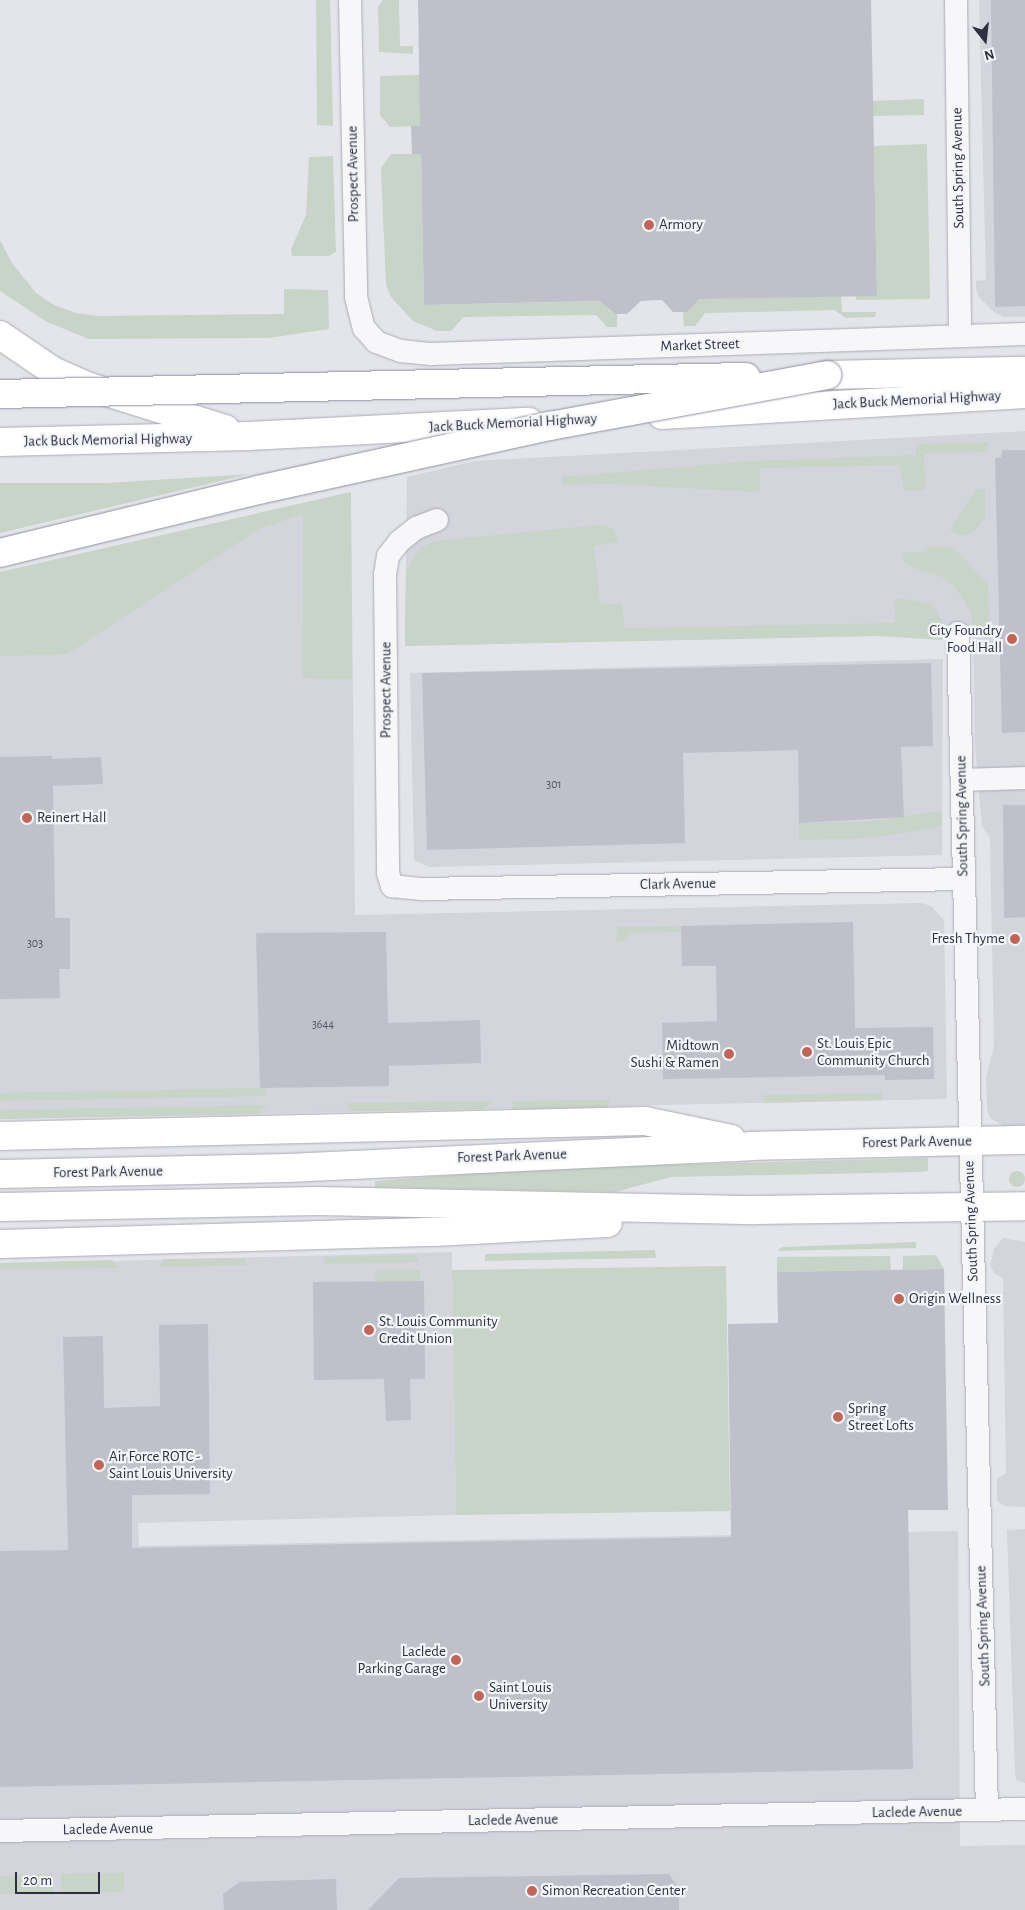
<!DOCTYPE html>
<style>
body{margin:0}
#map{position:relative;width:1025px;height:1910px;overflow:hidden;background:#e4e5eb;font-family:"Alegreya Sans",sans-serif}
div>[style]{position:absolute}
.built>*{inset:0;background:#d3d4dc}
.green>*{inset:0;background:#c7d4c7}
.round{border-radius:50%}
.building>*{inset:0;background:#bfc0ca}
.roads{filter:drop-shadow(0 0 1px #aaabb5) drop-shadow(0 0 1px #aaabb5)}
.street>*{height:22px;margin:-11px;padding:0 11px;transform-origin:11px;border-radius:11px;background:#f7f7f9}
.primary>*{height:28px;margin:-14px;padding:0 14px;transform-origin:14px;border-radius:14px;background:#fff}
.highway>*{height:28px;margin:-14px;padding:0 14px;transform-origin:14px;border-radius:14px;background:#fff}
.bridges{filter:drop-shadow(0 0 1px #8d90a0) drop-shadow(0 0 1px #8d90a0)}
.highway-bridge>*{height:28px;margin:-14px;padding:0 14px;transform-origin:14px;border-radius:14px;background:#fff}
.dots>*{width:14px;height:14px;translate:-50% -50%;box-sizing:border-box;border:2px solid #f4f5f8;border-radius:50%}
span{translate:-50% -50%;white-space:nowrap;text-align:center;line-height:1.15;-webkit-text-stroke:4.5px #f4f5f8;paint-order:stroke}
.number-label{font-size:12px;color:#525363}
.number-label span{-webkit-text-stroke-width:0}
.street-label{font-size:15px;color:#2e2f41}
.poi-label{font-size:15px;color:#2e2f41}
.left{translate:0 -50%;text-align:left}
.right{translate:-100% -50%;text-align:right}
.north{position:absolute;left:960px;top:15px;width:50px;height:50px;-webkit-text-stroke:4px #f4f5f8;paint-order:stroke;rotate:164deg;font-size:14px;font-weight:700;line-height:20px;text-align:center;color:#2e2f41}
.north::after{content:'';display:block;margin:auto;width:18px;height:22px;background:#2e2f41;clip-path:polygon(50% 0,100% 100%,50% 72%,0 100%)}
.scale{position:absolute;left:15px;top:1872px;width:85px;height:22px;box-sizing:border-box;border:2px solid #2e2f41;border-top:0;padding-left:6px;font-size:15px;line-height:18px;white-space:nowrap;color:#2e2f41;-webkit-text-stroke:4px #f4f5f8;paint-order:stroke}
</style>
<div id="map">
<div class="built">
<div style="clip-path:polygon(979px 0,1025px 0,1025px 317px,1003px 317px,994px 312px,979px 297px,976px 289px,976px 281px,986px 280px)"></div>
<div style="clip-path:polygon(1025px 431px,1025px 1125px,1004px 1126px,990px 1118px,987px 1109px,986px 1077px,994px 1047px,990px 838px,982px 826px,975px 747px,973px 632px,405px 646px,407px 477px,475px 461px)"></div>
<div style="clip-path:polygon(351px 492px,355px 915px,921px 903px,931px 906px,944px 920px,947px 1099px,0 1119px,0 572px)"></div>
<div style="clip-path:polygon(943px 659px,942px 855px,429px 867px,414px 860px,410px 673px)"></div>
<div style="clip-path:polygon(1003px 1238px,1025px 1242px,1025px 1507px,1005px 1506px,997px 1501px,997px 1479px,1006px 1473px,1003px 1278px,994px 1273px,990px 1265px,994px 1249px)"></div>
<div style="clip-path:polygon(452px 1252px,456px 1515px,138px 1523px,139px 1546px,958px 1531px,960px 1846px,1025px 1845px,1025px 1910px,0 1910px,0 1264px)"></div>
<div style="clip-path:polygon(1025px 1529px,1025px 1783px,1016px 1780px,1015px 1772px,1007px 1530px)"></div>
</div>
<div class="green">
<div style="clip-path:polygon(316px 0,330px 0,333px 126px,317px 125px)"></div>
<div style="clip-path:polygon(383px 0,399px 0,400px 46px,413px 46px,413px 54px,379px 52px,378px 7px)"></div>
<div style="clip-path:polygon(420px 75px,420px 126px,390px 127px,380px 115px,380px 76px)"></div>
<div style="clip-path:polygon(924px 99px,924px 115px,873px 116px,873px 101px)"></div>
<div style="clip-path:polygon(927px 144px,930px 299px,856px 300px,856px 296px,877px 295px,874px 146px)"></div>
<div style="clip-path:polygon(391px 154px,421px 154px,424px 305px,609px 301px,609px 310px,617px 314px,617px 327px,607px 327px,596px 315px,464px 317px,451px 331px,437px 331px,413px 321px,391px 297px,386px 285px,381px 168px)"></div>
<div style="clip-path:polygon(333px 156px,336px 252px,328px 256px,292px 256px,291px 249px,306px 215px,309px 157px)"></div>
<div style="clip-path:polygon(0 240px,12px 263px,36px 293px,54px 305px,76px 313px,98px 316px,284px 314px,284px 289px,328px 290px,329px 329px,268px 338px,89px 339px,47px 322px,0 291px)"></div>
<div style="clip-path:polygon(841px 296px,842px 312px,876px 312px,875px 317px,846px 318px,834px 310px,705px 313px,695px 326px,684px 326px,683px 312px,691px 307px,691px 299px)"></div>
<div style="clip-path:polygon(988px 442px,988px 452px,924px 454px,925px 490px,904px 491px,900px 465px,760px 468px,760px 490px,756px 492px,613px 484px,563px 485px,562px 477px,752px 461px,916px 455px,916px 444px)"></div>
<div style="clip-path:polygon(250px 474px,0 533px,0 483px,107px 483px)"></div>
<div style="clip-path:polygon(976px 489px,985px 489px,985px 519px,970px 535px,957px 535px,950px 529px)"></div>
<div style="clip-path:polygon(351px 492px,352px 679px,302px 678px,303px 514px,259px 529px,67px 654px,0 656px,0 572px)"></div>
<div style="clip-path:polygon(600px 525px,614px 529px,618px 542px,594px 546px,600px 605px,621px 603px,625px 628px,895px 623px,894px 600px,898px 598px,928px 603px,935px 608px,941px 619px,942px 640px,878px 636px,405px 646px,406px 571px,421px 548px,433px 542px,454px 539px)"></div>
<div style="clip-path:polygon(927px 547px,953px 547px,988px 584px,989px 632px,973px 632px,971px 612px,955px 587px,942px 577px,908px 566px,904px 561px,903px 553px,927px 551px)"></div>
<div style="clip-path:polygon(941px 811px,942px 825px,932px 829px,867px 838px,799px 840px,799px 823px,864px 822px)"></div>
<div style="clip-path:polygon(681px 926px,681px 932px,630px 933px,623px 941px,616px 943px,617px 927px)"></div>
<div style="clip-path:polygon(266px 1088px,266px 1096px,0 1101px,0 1093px)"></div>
<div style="clip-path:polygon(882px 1093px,882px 1100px,764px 1103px,763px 1095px)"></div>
<div style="clip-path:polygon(610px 1100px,607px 1107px,513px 1109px,513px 1101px)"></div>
<div style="clip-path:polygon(492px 1101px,484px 1109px,352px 1111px,346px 1103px)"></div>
<div style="clip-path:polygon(267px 1105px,259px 1114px,0 1119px,0 1110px)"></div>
<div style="clip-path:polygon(928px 1158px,928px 1171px,918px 1172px,671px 1177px,615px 1192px,375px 1187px,375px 1181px,542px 1168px)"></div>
<div class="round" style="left:1009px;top:1171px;width:16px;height:16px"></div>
<div style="clip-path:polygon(916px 1242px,916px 1248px,777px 1251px,782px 1247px)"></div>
<div style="clip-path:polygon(655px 1250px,656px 1258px,485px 1261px,485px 1254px)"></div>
<div style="clip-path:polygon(415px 1255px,419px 1262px,325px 1264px,324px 1257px)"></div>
<div style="clip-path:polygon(936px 1255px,944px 1269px,903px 1270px,903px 1256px)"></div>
<div style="clip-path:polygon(890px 1256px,891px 1270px,777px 1272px,777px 1257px)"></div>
<div style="clip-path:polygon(244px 1258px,247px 1265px,160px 1267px,164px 1259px)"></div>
<div style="clip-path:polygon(112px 1260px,118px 1268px,0 1270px,0 1263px)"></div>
<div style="clip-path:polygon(726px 1266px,730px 1511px,456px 1515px,452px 1270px)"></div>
<div style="clip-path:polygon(376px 1270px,420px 1270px,420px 1281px,375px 1281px)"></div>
<div style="clip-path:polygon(124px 1873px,124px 1892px,61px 1893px,61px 1874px)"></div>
<div style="clip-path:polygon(53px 1874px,54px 1893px,0 1894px,0 1876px)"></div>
</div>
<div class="building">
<div style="clip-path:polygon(418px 0,871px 0,877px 296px,699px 299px,687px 312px,673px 312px,662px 300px,641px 301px,627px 314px,615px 314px,600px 301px,424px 305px,421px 154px,412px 154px,411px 126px,420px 126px)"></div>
<div style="clip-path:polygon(991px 0,1025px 0,1025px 306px,995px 307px)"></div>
<div style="clip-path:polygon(1002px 450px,1025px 450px,1025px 732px,1002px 733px,995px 458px,1001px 458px)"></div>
<div style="clip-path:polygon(931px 663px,933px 746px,901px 747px,904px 817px,799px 823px,798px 750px,683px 753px,685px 843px,427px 850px,422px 673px)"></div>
<div style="clip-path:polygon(52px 756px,52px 759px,101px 757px,103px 784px,53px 786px,55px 918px,70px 918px,70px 969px,59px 969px,60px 998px,0 999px,0 757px)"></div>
<div style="clip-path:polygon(1003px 805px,1025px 805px,1025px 917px,1004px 918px)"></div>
<div style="clip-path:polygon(853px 922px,855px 1028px,933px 1027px,934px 1079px,885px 1080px,885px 1075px,663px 1079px,662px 1023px,717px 1021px,716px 966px,682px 966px,681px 926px)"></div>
<div style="clip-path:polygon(386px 932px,388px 1023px,480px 1020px,481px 1063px,389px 1066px,389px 1086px,260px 1088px,256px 933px)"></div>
<div style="clip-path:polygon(944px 1269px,948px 1510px,908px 1510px,913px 1769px,0 1787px,0 1551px,68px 1550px,63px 1337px,103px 1336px,104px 1408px,160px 1406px,159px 1325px,208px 1324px,210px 1494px,132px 1495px,132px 1548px,731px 1537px,728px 1324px,778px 1323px,777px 1272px)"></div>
<div style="clip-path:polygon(424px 1281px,425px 1379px,410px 1379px,411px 1420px,386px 1421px,384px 1379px,314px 1380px,313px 1282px)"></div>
<div style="clip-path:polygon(669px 1874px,679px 1889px,679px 1910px,368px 1910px,399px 1878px)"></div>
<div style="clip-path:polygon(336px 1879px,337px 1910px,224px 1910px,223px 1894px,240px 1882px)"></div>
</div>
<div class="roads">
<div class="street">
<div style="left:350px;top:0;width:297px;rotate:88.8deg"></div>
<div style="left:356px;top:297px;width:32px;rotate:76deg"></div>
<div style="left:364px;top:328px;width:18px;rotate:49deg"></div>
<div style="left:376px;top:342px;width:27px;rotate:20deg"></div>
<div style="left:401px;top:351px;width:30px;rotate:6deg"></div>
<div style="left:431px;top:354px;width:594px;rotate:-1.93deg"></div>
<div style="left:956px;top:0;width:336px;rotate:89.3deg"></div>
<div style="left:437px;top:520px;width:22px;rotate:159deg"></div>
<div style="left:416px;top:528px;width:22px;rotate:141deg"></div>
<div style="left:399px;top:542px;width:18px;rotate:128deg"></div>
<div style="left:388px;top:556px;width:19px;rotate:99deg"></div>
<div style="left:385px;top:575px;width:298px;rotate:89.4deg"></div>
<div style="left:388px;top:873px;width:14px;rotate:73deg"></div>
<div style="left:392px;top:886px;width:30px;rotate:6deg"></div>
<div style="left:422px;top:889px;width:542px;rotate:-1.06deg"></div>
<div style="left:958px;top:633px;width:1177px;rotate:88.59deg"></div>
<div style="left:962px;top:780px;width:63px;rotate:-1.8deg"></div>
<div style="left:0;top:1831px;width:1025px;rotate:-1.23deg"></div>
</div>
<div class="primary">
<div style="left:0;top:1136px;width:645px;rotate:-1.33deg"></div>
<div style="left:645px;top:1121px;width:88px;rotate:11.8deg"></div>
<div style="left:0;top:1174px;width:288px;rotate:-1.2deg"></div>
<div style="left:288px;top:1168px;width:464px;rotate:-2.7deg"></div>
<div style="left:751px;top:1146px;width:274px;rotate:-1.3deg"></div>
<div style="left:0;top:1207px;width:318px;rotate:-1.1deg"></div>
<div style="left:318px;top:1201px;width:437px;rotate:1.2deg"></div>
<div style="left:755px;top:1210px;width:270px;rotate:-0.8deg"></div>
<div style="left:0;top:1244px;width:435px;rotate:-1.6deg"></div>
<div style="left:435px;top:1232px;width:173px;rotate:-3deg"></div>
</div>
<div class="highway">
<div style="left:0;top:335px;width:64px;rotate:34.2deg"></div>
<div style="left:53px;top:371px;width:34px;rotate:24deg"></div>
<div style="left:84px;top:385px;width:148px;rotate:17.3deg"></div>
<div style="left:827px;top:375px;width:198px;rotate:-1.2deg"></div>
<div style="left:662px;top:415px;width:364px;rotate:-3.3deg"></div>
<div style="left:0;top:442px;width:248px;rotate:-1.4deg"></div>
<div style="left:248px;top:436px;width:281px;rotate:-2.9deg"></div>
</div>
</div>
<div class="bridges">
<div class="highway-bridge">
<div style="left:0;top:394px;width:746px;rotate:-1.31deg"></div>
<div style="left:0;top:553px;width:266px;rotate:-13.7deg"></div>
<div style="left:258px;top:490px;width:299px;rotate:-12.4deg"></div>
<div style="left:550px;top:426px;width:282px;rotate:-10.4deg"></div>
</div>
</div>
<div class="dots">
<div style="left:649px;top:225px;background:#c06659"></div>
<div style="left:1012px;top:639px;background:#c06659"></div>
<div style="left:27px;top:818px;background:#c06659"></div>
<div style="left:1015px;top:939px;background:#c06659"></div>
<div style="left:807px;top:1052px;background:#c06659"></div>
<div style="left:729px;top:1054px;background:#c06659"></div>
<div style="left:899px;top:1299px;background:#c06659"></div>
<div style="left:369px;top:1330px;background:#c06659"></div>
<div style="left:838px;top:1417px;background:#c06659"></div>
<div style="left:99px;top:1465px;background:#c06659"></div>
<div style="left:456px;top:1660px;background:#c06659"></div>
<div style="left:479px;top:1696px;background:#c06659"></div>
<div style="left:532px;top:1891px;background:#c06659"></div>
</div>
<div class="number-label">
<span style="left:554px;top:785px">301</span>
<span style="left:35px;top:944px">303</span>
<span style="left:323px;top:1025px">3644</span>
</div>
<div class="street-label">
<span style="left:958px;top:168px;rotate:-91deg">South Spring Avenue</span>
<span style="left:353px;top:174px;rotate:-91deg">Prospect Avenue</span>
<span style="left:700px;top:345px;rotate:-2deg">Market Street</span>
<span style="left:917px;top:400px;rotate:-3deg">Jack Buck Memorial Highway</span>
<span style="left:513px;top:423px;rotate:-3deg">Jack Buck Memorial Highway</span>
<span style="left:108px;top:440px;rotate:-1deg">Jack Buck Memorial Highway</span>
<span style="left:386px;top:690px;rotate:-90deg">Prospect Avenue</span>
<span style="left:962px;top:816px;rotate:-91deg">South Spring Avenue</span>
<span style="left:678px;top:884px;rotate:-1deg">Clark Avenue</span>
<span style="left:917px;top:1142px;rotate:-1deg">Forest Park Avenue</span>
<span style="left:512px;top:1156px;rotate:-2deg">Forest Park Avenue</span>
<span style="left:108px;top:1172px;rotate:-1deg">Forest Park Avenue</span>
<span style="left:971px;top:1221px;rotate:-92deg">South Spring Avenue</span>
<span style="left:983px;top:1626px;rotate:-92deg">South Spring Avenue</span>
<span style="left:917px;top:1812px;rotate:-1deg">Laclede Avenue</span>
<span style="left:513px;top:1820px;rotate:-1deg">Laclede Avenue</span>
<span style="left:108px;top:1829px;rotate:-1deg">Laclede Avenue</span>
</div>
<div class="poi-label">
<span class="left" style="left:659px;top:225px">Armory</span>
<span class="right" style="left:1002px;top:639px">City Foundry<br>Food Hall</span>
<span class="left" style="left:37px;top:818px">Reinert Hall</span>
<span class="right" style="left:1005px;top:939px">Fresh Thyme</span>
<span class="left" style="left:817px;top:1052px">St. Louis Epic<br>Community Church</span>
<span class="right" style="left:719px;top:1054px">Midtown<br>Sushi &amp; Ramen</span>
<span class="left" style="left:909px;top:1299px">Origin Wellness</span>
<span class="left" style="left:379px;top:1330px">St. Louis Community<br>Credit Union</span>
<span class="left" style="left:848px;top:1417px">Spring<br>Street Lofts</span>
<span class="left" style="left:109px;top:1465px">Air Force ROTC -<br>Saint Louis University</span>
<span class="right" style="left:446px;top:1660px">Laclede<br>Parking Garage</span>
<span class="left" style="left:489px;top:1696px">Saint Louis<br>University</span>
<span class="left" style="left:542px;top:1891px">Simon Recreation Center</span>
</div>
<div class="north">N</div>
<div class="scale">20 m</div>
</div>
